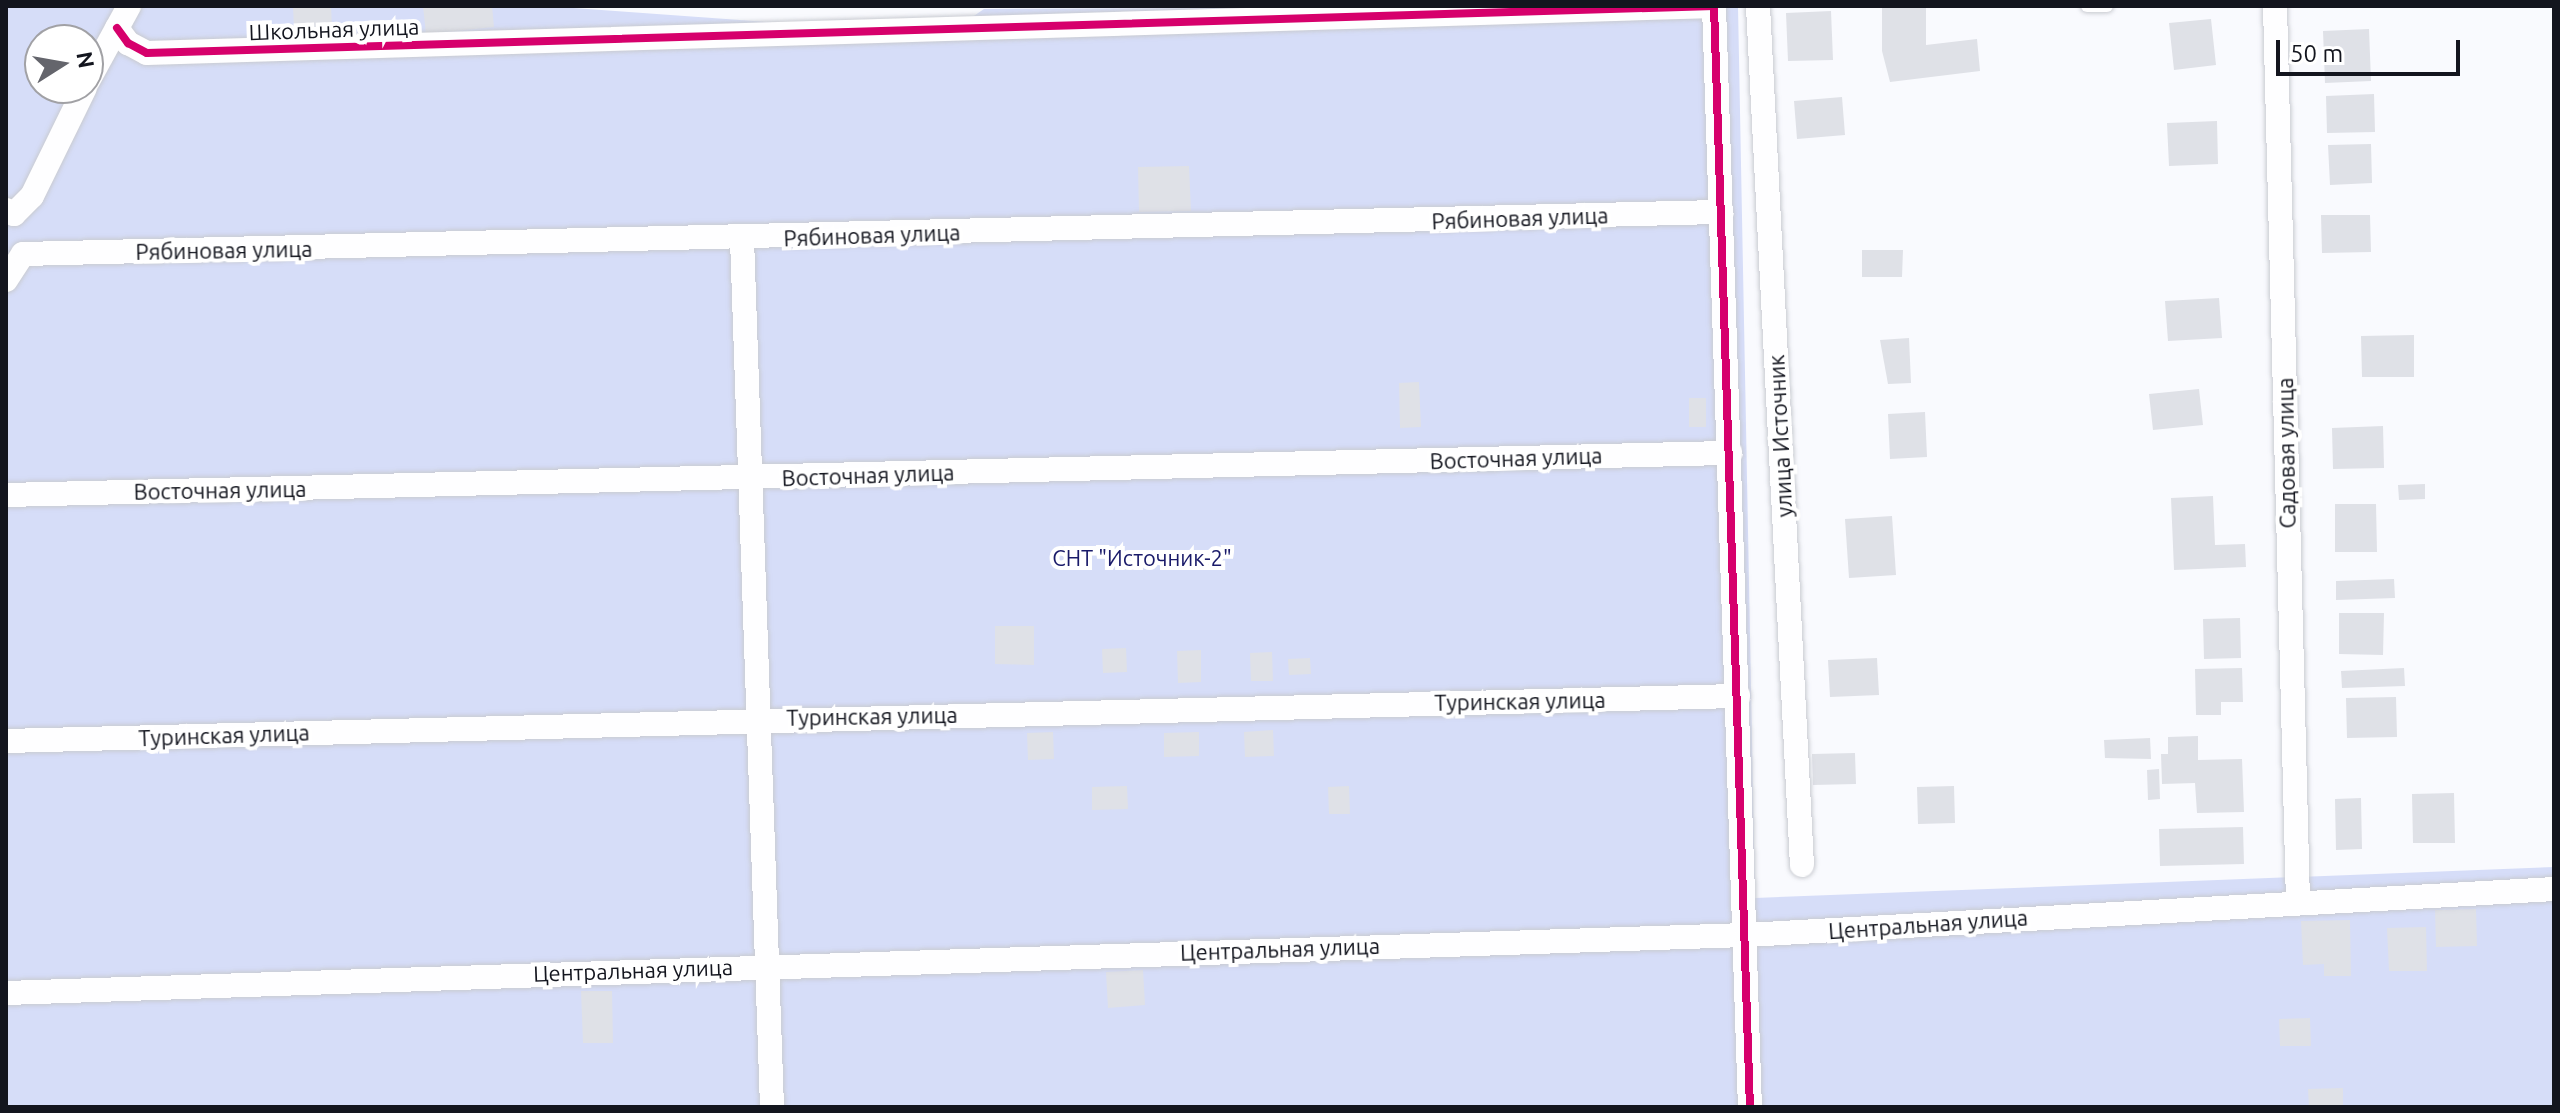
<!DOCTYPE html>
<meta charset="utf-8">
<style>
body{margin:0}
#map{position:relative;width:2560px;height:1113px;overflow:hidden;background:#f9fafe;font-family:Ubuntu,sans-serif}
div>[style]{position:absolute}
.green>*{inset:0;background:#d6ddf8}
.building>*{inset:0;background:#dfe1e7}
.roads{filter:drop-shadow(0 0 2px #c9cbd1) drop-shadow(0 0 2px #c9cbd1)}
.lane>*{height:12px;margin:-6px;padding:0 6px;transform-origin:6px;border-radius:6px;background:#fefeff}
.street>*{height:24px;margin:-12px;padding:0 12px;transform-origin:12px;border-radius:12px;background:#fefeff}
.cycleway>*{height:8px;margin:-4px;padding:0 4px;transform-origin:4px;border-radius:4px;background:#d6006c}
span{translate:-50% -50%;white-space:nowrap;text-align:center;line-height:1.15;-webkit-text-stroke:8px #fff;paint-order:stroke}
.street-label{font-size:22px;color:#13151e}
.park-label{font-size:22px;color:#191a69}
.frame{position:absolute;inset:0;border:8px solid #13151e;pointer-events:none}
.north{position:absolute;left:24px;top:24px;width:80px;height:80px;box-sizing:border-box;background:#fff;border:2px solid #a1a1a5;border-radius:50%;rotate:79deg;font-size:22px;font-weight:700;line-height:32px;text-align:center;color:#13151e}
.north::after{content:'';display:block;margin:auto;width:28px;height:36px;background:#64656c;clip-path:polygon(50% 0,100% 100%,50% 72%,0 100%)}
.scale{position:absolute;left:2276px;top:40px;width:184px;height:36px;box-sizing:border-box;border:4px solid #13151e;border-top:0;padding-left:10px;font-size:24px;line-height:28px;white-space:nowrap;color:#13151e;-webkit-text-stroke:6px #fff;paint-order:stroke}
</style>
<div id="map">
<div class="green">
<div style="clip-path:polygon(evenodd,6px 6px,546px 6px,946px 35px,984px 9px,1738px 6px,1755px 898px,2554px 867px,2554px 1107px,6px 1107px,6px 6px,40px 40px,88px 40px,88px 88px,40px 88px,40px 40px)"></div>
</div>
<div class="building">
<div style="clip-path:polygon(293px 6px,331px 6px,332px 28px,294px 29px)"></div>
<div style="clip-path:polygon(423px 6px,492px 6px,494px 27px,426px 34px)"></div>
<div style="clip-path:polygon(1882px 6px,1926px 6px,1926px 45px,1977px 39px,1980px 71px,1890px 82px,1882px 51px)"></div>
<div style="clip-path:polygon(1831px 11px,1833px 60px,1788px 61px,1786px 13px)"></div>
<div style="clip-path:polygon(2211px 19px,2216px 65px,2174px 70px,2169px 23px)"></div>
<div style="clip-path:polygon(2369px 29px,2371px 81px,2325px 83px,2323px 31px)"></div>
<div style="clip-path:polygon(2374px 94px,2375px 132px,2327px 133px,2326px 96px)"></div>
<div style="clip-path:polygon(1842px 97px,1845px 135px,1797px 139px,1794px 101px)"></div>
<div style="clip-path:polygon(2217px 121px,2218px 164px,2169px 166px,2167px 123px)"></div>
<div style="clip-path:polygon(2371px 144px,2372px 183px,2330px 185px,2328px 145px)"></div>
<div style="clip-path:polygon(1189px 166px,1191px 211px,1139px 212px,1138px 167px)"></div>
<div style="clip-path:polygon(2321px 215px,2370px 215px,2371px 252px,2322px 253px)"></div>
<div style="clip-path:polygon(1862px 250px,1903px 250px,1902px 277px,1862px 277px)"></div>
<div style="clip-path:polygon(2219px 298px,2222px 338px,2168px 341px,2165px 301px)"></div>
<div style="clip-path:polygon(2414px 335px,2414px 377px,2362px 377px,2361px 336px)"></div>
<div style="clip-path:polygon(1909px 338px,1911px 383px,1888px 384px,1880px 340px)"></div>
<div style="clip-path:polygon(1419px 382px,1421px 427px,1400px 428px,1399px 383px)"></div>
<div style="clip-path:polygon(2199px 389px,2203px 425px,2153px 430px,2149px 394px)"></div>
<div style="clip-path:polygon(1689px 398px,1706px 398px,1706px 427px,1689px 427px)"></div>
<div style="clip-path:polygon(1925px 412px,1927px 457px,1890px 459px,1888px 414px)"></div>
<div style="clip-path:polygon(2383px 426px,2384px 468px,2333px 469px,2332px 428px)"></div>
<div style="clip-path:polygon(2425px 484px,2425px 499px,2399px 500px,2398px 485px)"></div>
<div style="clip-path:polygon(2213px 496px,2215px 545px,2245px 544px,2246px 567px,2174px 570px,2171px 498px)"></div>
<div style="clip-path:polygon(2335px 504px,2376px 504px,2377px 552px,2335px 552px)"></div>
<div style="clip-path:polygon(1892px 516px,1896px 575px,1849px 578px,1845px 519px)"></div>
<div style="clip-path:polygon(2394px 579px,2395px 598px,2336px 600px,2336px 581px)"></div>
<div style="clip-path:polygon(2339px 613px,2384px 613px,2383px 655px,2339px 654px)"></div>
<div style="clip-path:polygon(2240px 618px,2241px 658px,2204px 659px,2203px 619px)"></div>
<div style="clip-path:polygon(995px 626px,1034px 626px,1034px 665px,995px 664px)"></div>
<div style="clip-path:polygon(1126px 648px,1127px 672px,1103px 673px,1102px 649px)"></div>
<div style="clip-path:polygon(1201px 650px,1201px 682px,1178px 683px,1177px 651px)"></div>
<div style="clip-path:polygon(1272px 652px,1273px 681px,1251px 681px,1250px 653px)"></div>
<div style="clip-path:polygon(1310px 658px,1311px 674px,1289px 675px,1288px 659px)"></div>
<div style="clip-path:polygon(1877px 658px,1879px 695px,1830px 697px,1828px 660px)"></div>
<div style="clip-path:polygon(2242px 668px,2243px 702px,2221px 702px,2221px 715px,2196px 715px,2195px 669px)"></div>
<div style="clip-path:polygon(2404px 668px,2405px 686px,2342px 688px,2341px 671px)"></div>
<div style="clip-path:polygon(2396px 697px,2397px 737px,2347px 738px,2346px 698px)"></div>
<div style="clip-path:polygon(1273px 730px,1274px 756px,1245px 757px,1244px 732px)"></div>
<div style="clip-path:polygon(1053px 732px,1054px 759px,1028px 760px,1027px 733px)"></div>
<div style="clip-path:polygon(1199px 732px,1199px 756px,1164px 757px,1164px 733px)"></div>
<div style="clip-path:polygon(2198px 736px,2198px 760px,2242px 759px,2244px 812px,2197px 813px,2195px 783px,2162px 784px,2161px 754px,2168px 754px,2168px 737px)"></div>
<div style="clip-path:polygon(2150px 738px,2151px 759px,2105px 758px,2104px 740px)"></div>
<div style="clip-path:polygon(1855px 753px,1856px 784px,1813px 785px,1812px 754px)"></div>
<div style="clip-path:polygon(2159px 769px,2160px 799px,2148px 800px,2147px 770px)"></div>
<div style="clip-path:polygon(1127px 786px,1128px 809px,1092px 810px,1092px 787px)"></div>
<div style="clip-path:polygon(1349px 786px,1350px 814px,1329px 814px,1328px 787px)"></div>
<div style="clip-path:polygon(1954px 786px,1955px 823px,1918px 824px,1917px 787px)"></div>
<div style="clip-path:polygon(2454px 793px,2455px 843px,2413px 843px,2412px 794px)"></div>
<div style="clip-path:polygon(2361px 798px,2362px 849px,2336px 850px,2335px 799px)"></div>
<div style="clip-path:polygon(2243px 827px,2244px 864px,2160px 866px,2159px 829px)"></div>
<div style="clip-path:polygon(2476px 909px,2477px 946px,2436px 947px,2435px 910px)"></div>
<div style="clip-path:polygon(2350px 920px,2351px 976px,2324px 976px,2324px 964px,2303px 965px,2301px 921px)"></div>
<div style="clip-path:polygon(2426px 927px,2427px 971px,2389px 971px,2387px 928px)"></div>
<div style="clip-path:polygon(1143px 970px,1145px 1005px,1108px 1008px,1106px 972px)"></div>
<div style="clip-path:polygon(581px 991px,612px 991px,613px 1043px,583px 1043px)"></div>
<div style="clip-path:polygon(2310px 1018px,2311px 1046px,2280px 1046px,2279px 1019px)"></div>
<div style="clip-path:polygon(2343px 1088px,2343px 1107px,2309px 1107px,2308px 1089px)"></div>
</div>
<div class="roads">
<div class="lane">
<div style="left:2087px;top:6px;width:20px"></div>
</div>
<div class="street">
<div style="left:1758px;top:6px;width:860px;rotate:87.07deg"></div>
<div style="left:2275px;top:6px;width:894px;rotate:88.53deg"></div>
<div style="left:117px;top:28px;width:19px;rotate:54deg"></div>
<div style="left:128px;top:43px;width:21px;rotate:28deg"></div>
<div style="left:147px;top:53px;width:1568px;rotate:-1.72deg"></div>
<div style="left:1714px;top:6px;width:1102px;rotate:88.13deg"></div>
<div style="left:88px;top:81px;width:85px;rotate:-61.3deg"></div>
<div style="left:6px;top:210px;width:9px;rotate:27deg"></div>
<div style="left:14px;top:214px;width:25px;rotate:-45deg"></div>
<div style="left:32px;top:196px;width:120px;rotate:-63.9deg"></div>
<div style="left:742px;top:239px;width:869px;rotate:88.02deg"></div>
<div style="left:6px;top:280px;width:31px;rotate:-57deg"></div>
<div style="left:23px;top:254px;width:1699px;rotate:-1.42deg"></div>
<div style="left:6px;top:495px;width:1725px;rotate:-1.4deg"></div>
<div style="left:6px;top:741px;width:1733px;rotate:-1.49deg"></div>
<div style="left:6px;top:993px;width:1742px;rotate:-1.91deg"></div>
<div style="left:1747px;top:935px;width:808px;rotate:-3.26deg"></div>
</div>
</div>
<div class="cycleway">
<div style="left:117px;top:28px;width:19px;rotate:54deg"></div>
<div style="left:128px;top:43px;width:21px;rotate:28deg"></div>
<div style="left:147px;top:53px;width:1568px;rotate:-1.72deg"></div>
<div style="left:1714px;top:6px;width:1102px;rotate:88.13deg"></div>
</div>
<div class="street-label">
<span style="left:334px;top:29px;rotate:-2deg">Школьная улица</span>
<span style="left:1520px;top:218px;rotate:-2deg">Рябиновая улица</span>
<span style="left:872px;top:235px;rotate:-2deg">Рябиновая улица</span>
<span style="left:224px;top:250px;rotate:-1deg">Рябиновая улица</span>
<span style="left:1780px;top:436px;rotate:-93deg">улица Источник</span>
<span style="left:2286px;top:453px;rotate:-91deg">Садовая улица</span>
<span style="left:1516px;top:458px;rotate:-2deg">Восточная улица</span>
<span style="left:868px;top:475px;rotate:-2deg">Восточная улица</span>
<span style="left:220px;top:490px;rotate:-1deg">Восточная улица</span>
<span style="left:1520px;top:701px;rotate:-1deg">Туринская улица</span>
<span style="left:872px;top:716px;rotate:-1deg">Туринская улица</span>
<span style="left:224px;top:735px;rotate:-2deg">Туринская улица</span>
<span style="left:1928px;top:924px;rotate:-4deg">Центральная улица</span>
<span style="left:1280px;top:949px;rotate:-2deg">Центральная улица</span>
<span style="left:633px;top:970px;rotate:-2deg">Центральная улица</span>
</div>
<div class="park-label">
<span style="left:1142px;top:558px">СНТ "Источник-2"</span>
</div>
<div class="frame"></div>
<div class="north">N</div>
<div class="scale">50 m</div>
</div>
